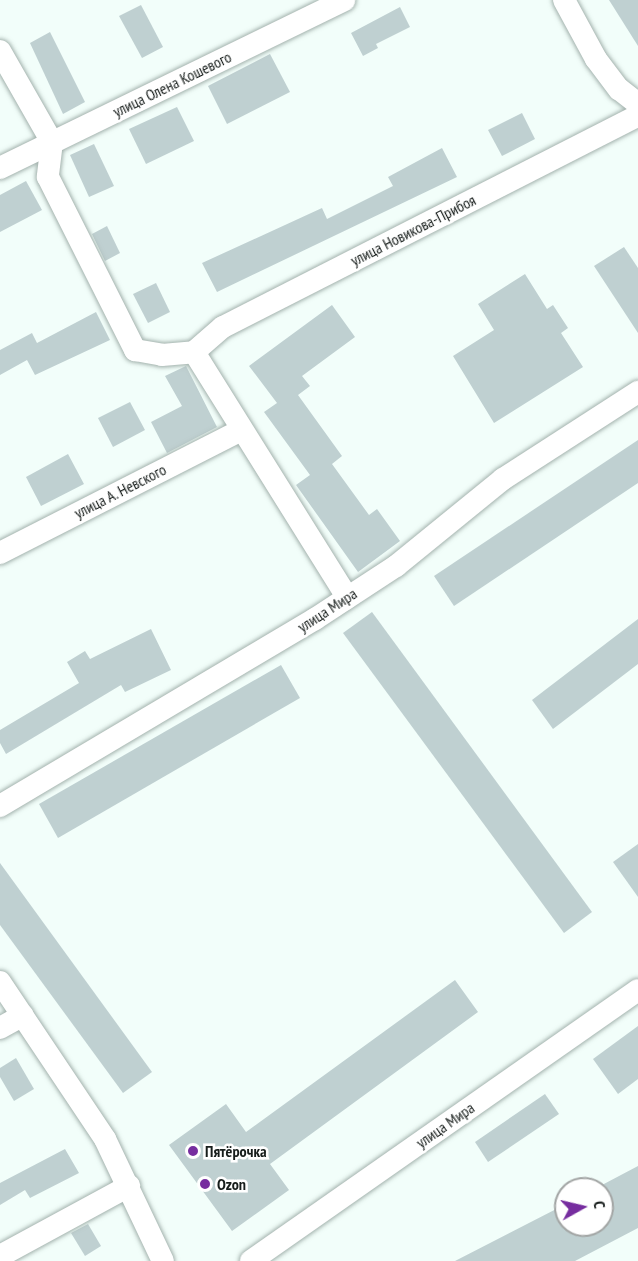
<!DOCTYPE html>
<meta charset="utf-8">
<style>
body{margin:0}
#map{position:relative;width:638px;height:1261px;overflow:hidden;background:#f2fefa;font-family:"PT Sans Narrow",sans-serif}
div>[style]{position:absolute}
.building>*{inset:0;background:#bfd0d1}
.roads{filter:drop-shadow(0 0 2px #a3b2ad) drop-shadow(0 0 2px #a3b2ad)}
.street>*{height:22px;margin:-11px;padding:0 11px;transform-origin:11px;border-radius:11px;background:#fff}
.dots>*{width:16px;height:16px;translate:-50% -50%;box-sizing:border-box;border:3px solid #fff;border-radius:50%}
span{translate:-50% -50%;white-space:nowrap;text-align:center;line-height:1.15;-webkit-text-stroke:5px #fff;paint-order:stroke}
.street-label{font-size:16px;color:#171d1b}
.poi-label{font-size:16px;color:#171d1b;font-weight:700}
.left{translate:0 -50%;text-align:left}
.north{position:absolute;left:554px;top:1177px;width:60px;height:60px;box-sizing:border-box;background:#fff;border:2px solid #a2a5a4;border-radius:50%;rotate:82deg;font-size:16px;font-weight:700;line-height:24px;text-align:center;color:#171d1b}
.north::after{content:'';display:block;margin:auto;width:21px;height:27px;background:#762d9f;clip-path:polygon(50% 0,100% 100%,50% 72%,0 100%)}
</style>
<div id="map">
<div class="building">
<div style="clip-path:polygon(609px 0,638px 0,638px 46px)"></div>
<div style="clip-path:polygon(141px 5px,163px 47px,142px 58px,119px 16px)"></div>
<div style="clip-path:polygon(400px 7px,410px 27px,376px 44px,378px 48px,363px 56px,351px 33px)"></div>
<div style="clip-path:polygon(50px 32px,85px 102px,63px 114px,30px 43px)"></div>
<div style="clip-path:polygon(270px 54px,290px 92px,227px 124px,208px 86px)"></div>
<div style="clip-path:polygon(177px 107px,194px 141px,146px 164px,129px 129px)"></div>
<div style="clip-path:polygon(522px 113px,535px 139px,502px 156px,488px 130px)"></div>
<div style="clip-path:polygon(94px 144px,114px 186px,89px 197px,70px 155px)"></div>
<div style="clip-path:polygon(442px 148px,457px 177px,217px 292px,202px 263px,322px 208px,327px 219px,393px 186px,388px 177px)"></div>
<div style="clip-path:polygon(26px 181px,42px 210px,0 232px,0 195px)"></div>
<div style="clip-path:polygon(107px 226px,120px 253px,105px 261px,92px 234px)"></div>
<div style="clip-path:polygon(624px 247px,638px 268px,638px 333px,594px 266px)"></div>
<div style="clip-path:polygon(525px 274px,547px 309px,553px 305px,568px 328px,561px 333px,583px 367px,494px 423px,453px 356px,494px 330px,478px 304px)"></div>
<div style="clip-path:polygon(156px 283px,170px 312px,148px 323px,133px 294px)"></div>
<div style="clip-path:polygon(332px 305px,355px 337px,302px 376px,310px 386px,298px 395px,342px 456px,332px 464px,369px 515px,377px 509px,400px 541px,358px 572px,296px 485px,310px 475px,264px 412px,277px 403px,249px 366px)"></div>
<div style="clip-path:polygon(96px 312px,110px 340px,35px 375px,27px 360px,0 375px,0 350px,32px 333px,37px 343px)"></div>
<div style="clip-path:polygon(186px 366px,217px 427px,167px 453px,151px 422px,182px 406px,165px 376px)"></div>
<div style="clip-path:polygon(130px 402px,145px 430px,113px 447px,98px 418px)"></div>
<div style="clip-path:polygon(638px 440px,638px 483px,454px 606px,434px 576px)"></div>
<div style="clip-path:polygon(68px 454px,84px 484px,41px 506px,26px 477px)"></div>
<div style="clip-path:polygon(372px 612px,592px 912px,564px 933px,343px 633px)"></div>
<div style="clip-path:polygon(638px 619px,638px 664px,553px 729px,532px 700px)"></div>
<div style="clip-path:polygon(151px 629px,171px 670px,125px 692px,121px 685px,6px 754px,0 743px,0 730px,79px 683px,67px 662px,85px 651px,90px 659px)"></div>
<div style="clip-path:polygon(281px 665px,300px 698px,58px 838px,39px 804px)"></div>
<div style="clip-path:polygon(638px 844px,638px 897px,613px 862px)"></div>
<div style="clip-path:polygon(0 863px,152px 1072px,123px 1093px,0 925px)"></div>
<div style="clip-path:polygon(455px 980px,478px 1012px,270px 1164px,289px 1190px,232px 1231px,169px 1145px,226px 1104px,246px 1132px)"></div>
<div style="clip-path:polygon(638px 1026px,638px 1079px,618px 1094px,593px 1059px)"></div>
<div style="clip-path:polygon(16px 1058px,34px 1089px,14px 1101px,0 1077px,0 1068px)"></div>
<div style="clip-path:polygon(545px 1094px,559px 1114px,488px 1162px,475px 1142px)"></div>
<div style="clip-path:polygon(65px 1149px,79px 1173px,30px 1198px,25px 1190px,0 1205px,0 1183px)"></div>
<div style="clip-path:polygon(638px 1166px,638px 1228px,575px 1261px,455px 1261px,566px 1204px,566px 1225px,602px 1225px,602px 1185px)"></div>
<div style="clip-path:polygon(88px 1224px,101px 1246px,85px 1256px,71px 1233px)"></div>
</div>
<div class="roads">
<div class="street">
<div style="left:564px;top:0;width:67px;rotate:61.5deg"></div>
<div style="left:596px;top:59px;width:38px;rotate:53deg"></div>
<div style="left:619px;top:89px;width:24px;rotate:38deg"></div>
<div style="left:0;top:51px;width:105px;rotate:60.3deg"></div>
<div style="left:52px;top:142px;width:35px;rotate:97deg"></div>
<div style="left:48px;top:177px;width:194px;rotate:63.3deg"></div>
<div style="left:135px;top:350px;width:27px;rotate:10deg"></div>
<div style="left:162px;top:355px;width:32px;rotate:-5deg"></div>
<div style="left:194px;top:352px;width:289px;rotate:58deg"></div>
<div style="left:0;top:168px;width:383px;rotate:-26deg"></div>
<div style="left:194px;top:352px;width:38px;rotate:-41deg"></div>
<div style="left:223px;top:327px;width:466px;rotate:-27deg"></div>
<div style="left:0;top:553px;width:271px;rotate:-27deg"></div>
<div style="left:0;top:806px;width:366px;rotate:-30.7deg"></div>
<div style="left:315px;top:619px;width:97px;rotate:-33.2deg"></div>
<div style="left:396px;top:566px;width:138px;rotate:-39.1deg"></div>
<div style="left:503px;top:479px;width:161px;rotate:-32.8deg"></div>
<div style="left:0;top:982px;width:189px;rotate:56.2deg"></div>
<div style="left:105px;top:1139px;width:135px;rotate:64.6deg"></div>
<div style="left:0;top:1028px;width:26px;rotate:-29deg"></div>
<div style="left:0;top:1256px;width:147px;rotate:-28.5deg"></div>
<div style="left:251px;top:1261px;width:472px;rotate:-35deg"></div>
</div>
</div>
<div class="dots">
<div style="left:193px;top:1151px;background:#762d9f"></div>
<div style="left:205px;top:1184px;background:#762d9f"></div>
</div>
<div class="street-label">
<span style="left:172px;top:84px;rotate:-26deg">улица Олена Кошевого</span>
<span style="left:413px;top:230px;rotate:-27deg">улица Новикова-Прибоя</span>
<span style="left:120px;top:491px;rotate:-27deg">улица А. Невского</span>
<span style="left:327px;top:610px;rotate:-33deg">улица Мира</span>
<span style="left:445px;top:1125px;rotate:-35deg">улица Мира</span>
</div>
<div class="poi-label">
<span class="left" style="left:205px;top:1151px">Пятёрочка</span>
<span class="left" style="left:217px;top:1184px">Ozon</span>
</div>
<div class="north">С</div>
</div>
